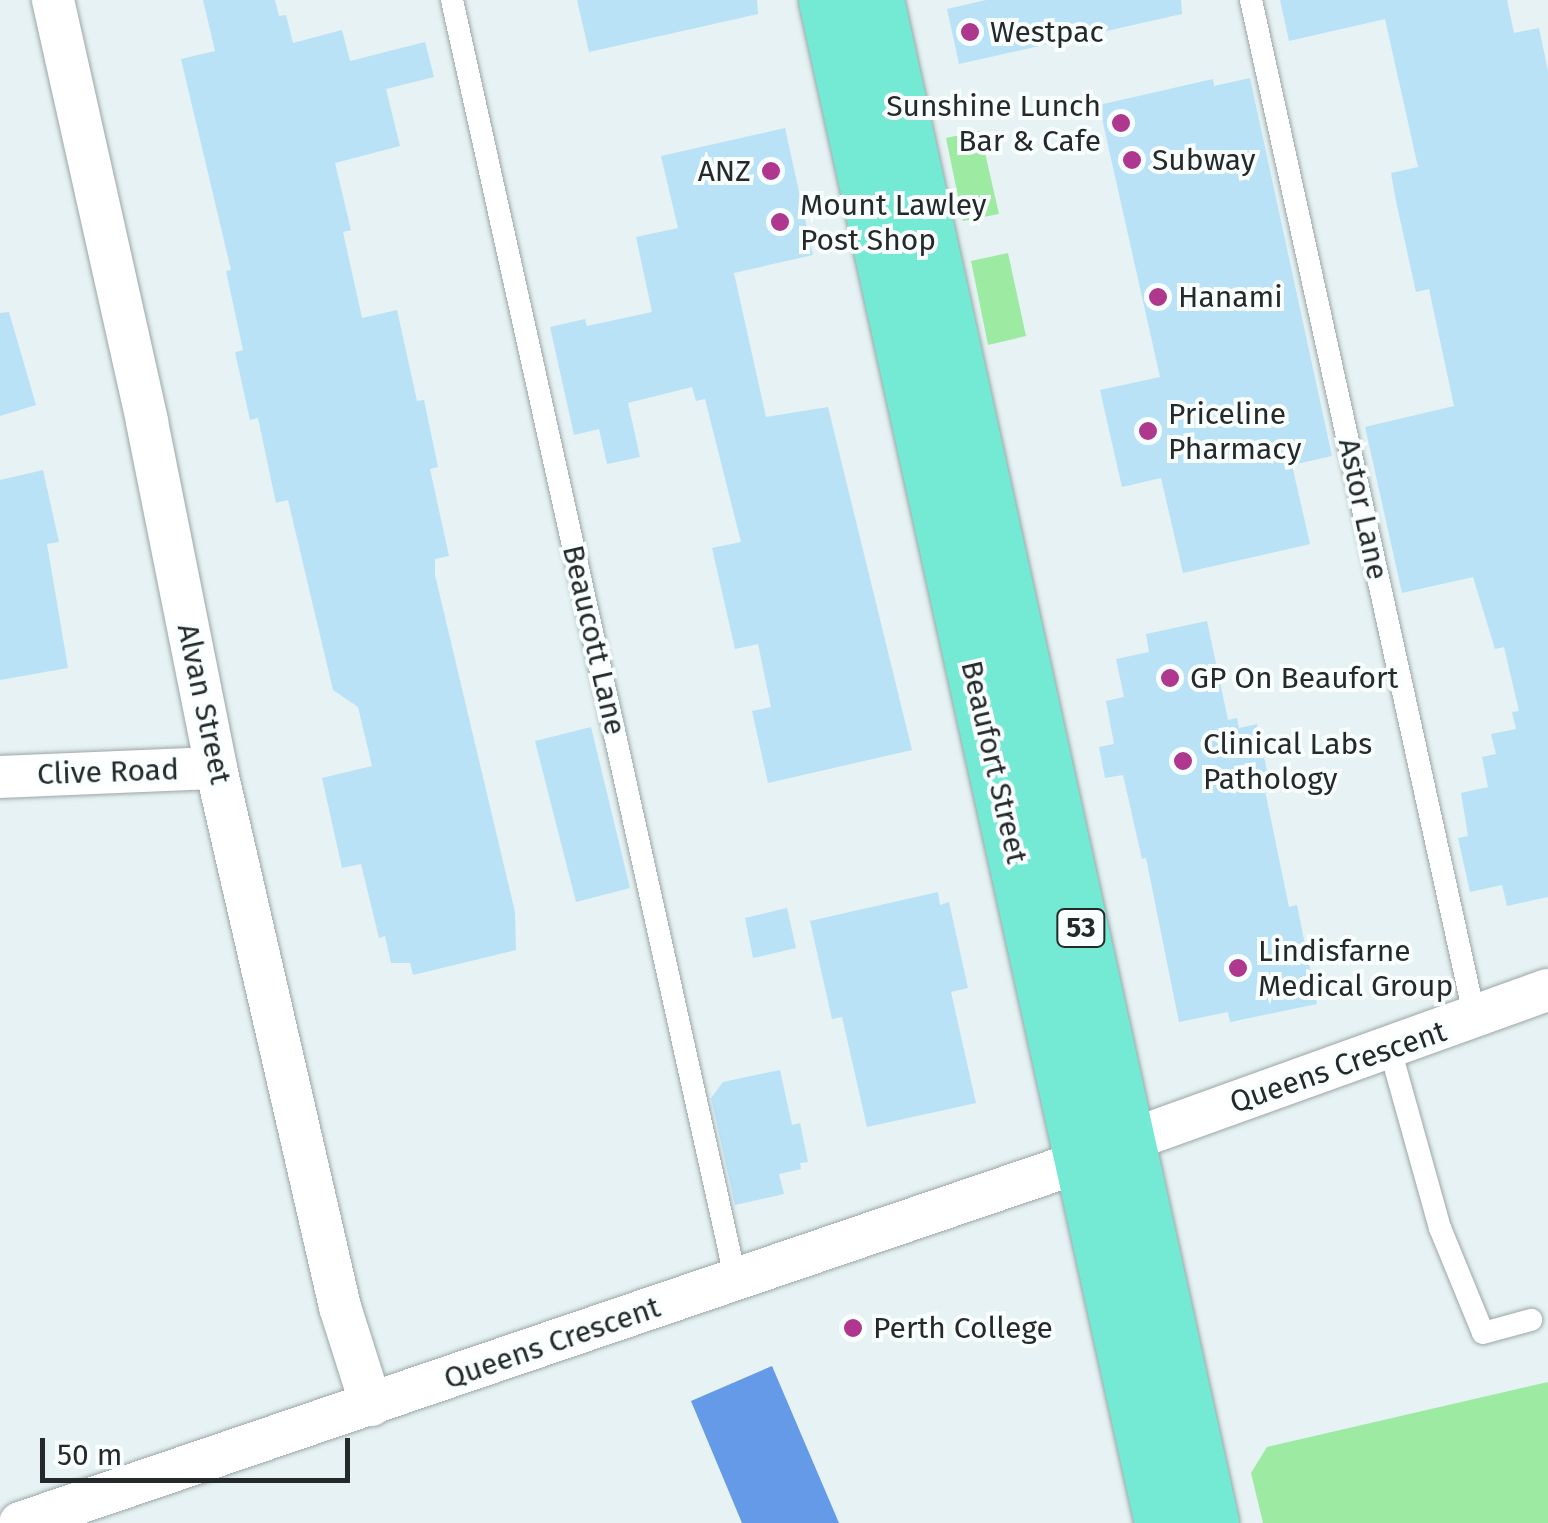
<!DOCTYPE html>
<style>
body{margin:0}
#map{position:relative;width:1548px;height:1523px;overflow:hidden;background:#e6f2f3;font-family:"Fira Sans",sans-serif}
div>[style]{position:absolute}
.green>*{inset:0;background:#9deba3}
.water>*{inset:0;background:#649ae7}
.building>*{inset:0;background:#b9e2f6}
.roads{filter:drop-shadow(0 0 2px #9ba6a7) drop-shadow(0 0 2px #9ba6a7)}
.service>*{height:22px;margin:-11px;padding:0 11px;transform-origin:11px;border-radius:11px;background:#fff}
.minor>*{height:42px;margin:-21px;padding:0 21px;transform-origin:21px;border-radius:21px;background:#fff}
.primary>*{height:55px;margin:-27.5px;padding:0 27.5px;transform-origin:27.5px;border-radius:27.5px;background:#74e9d3}
.dots>*{width:28px;height:28px;translate:-50% -50%;box-sizing:border-box;border:5px solid #f9fefe;border-radius:50%}
span{translate:-50% -50%;white-space:nowrap;text-align:center;line-height:1.15;-webkit-text-stroke:8px #f9fefe;paint-order:stroke}
.shield-label span{padding:2px 8px;background:#f9fefe;border:2px solid;border-radius:8px;-webkit-text-stroke-width:0}
.shield-label{font-size:28px;color:#25292a;font-weight:700}
.poi-label{font-size:30px;color:#25292a}
.left{translate:0 -50%;text-align:left}
.right{translate:-100% -50%;text-align:right}
.street-label{font-size:30px;color:#25292a}
.scale{position:absolute;left:40px;top:1438px;width:310px;height:45px;box-sizing:border-box;border:5px solid #25292a;border-top:0;padding-left:12px;font-size:30px;line-height:35px;white-space:nowrap;color:#25292a;-webkit-text-stroke:8px #f9fefe;paint-order:stroke}
</style>
<div id="map">
<div class="green">
<div style="clip-path:polygon(980px 131px,999px 214px,963px 221px,946px 138px)"></div>
<div style="clip-path:polygon(1008px 253px,1026px 336px,988px 345px,971px 261px)"></div>
<div style="clip-path:polygon(1548px 1382px,1548px 1523px,1263px 1523px,1251px 1473px,1267px 1447px)"></div>
</div>
<div class="water">
<div style="clip-path:polygon(772px 1366px,839px 1523px,742px 1523px,691px 1401px)"></div>
</div>
<div class="building">
<div style="clip-path:polygon(203px 0,275px 0,279px 16px,286px 15px,293px 43px,342px 30px,350px 61px,425px 42px,434px 77px,386px 89px,400px 146px,335px 163px,351px 230px,343px 232px,362px 318px,397px 310px,417px 401px,424px 400px,438px 467px,430px 469px,449px 556px,435px 559px,435px 575px,515px 912px,516px 950px,413px 975px,410px 963px,391px 963px,385px 936px,379px 938px,361px 864px,342px 868px,322px 778px,372px 766px,358px 707px,333px 690px,288px 500px,276px 503px,258px 418px,250px 420px,235px 352px,243px 350px,226px 271px,231px 270px,181px 59px,215px 51px)"></div>
<div style="clip-path:polygon(577px 0,757px 0,758px 14px,589px 52px)"></div>
<div style="clip-path:polygon(986px 0,1181px 0,1182px 14px,959px 64px,947px 9px)"></div>
<div style="clip-path:polygon(1280px 0,1507px 0,1514px 33px,1539px 28px,1548px 71px,1548px 897px,1507px 906px,1502px 885px,1470px 892px,1458px 838px,1468px 836px,1461px 793px,1488px 787px,1482px 757px,1496px 754px,1491px 734px,1516px 729px,1512px 712px,1519px 711px,1504px 647px,1495px 649px,1473px 577px,1402px 593px,1365px 427px,1454px 406px,1429px 289px,1416px 292px,1396px 201px,1391px 173px,1418px 167px,1385px 19px,1289px 41px)"></div>
<div style="clip-path:polygon(1250px 78px,1332px 456px,1292px 465px,1310px 544px,1183px 573px,1161px 478px,1122px 487px,1100px 390px,1160px 377px,1099px 105px,1213px 79px,1214px 86px)"></div>
<div style="clip-path:polygon(785px 128px,813px 255px,734px 273px,766px 417px,828px 407px,912px 750px,768px 783px,752px 711px,771px 707px,758px 644px,735px 649px,712px 548px,741px 542px,705px 399px,696px 401px,692px 387px,628px 403px,640px 457px,607px 464px,599px 429px,574px 435px,550px 327px,585px 319px,587px 326px,652px 312px,636px 237px,678px 228px,661px 156px)"></div>
<div style="clip-path:polygon(9px 312px,36px 405px,0 416px,0 313px)"></div>
<div style="clip-path:polygon(43px 470px,59px 542px,47px 544px,68px 668px,0 680px,0 480px)"></div>
<div style="clip-path:polygon(1207px 621px,1228px 720px,1237px 718px,1239px 728px,1257px 724px,1269px 780px,1263px 781px,1289px 907px,1297px 905px,1317px 1004px,1230px 1022px,1228px 1012px,1179px 1022px,1146px 858px,1142px 859px,1123px 775px,1105px 778px,1099px 747px,1114px 744px,1106px 701px,1124px 697px,1116px 659px,1149px 652px,1146px 634px)"></div>
<div style="clip-path:polygon(591px 727px,630px 888px,576px 902px,535px 741px)"></div>
<div style="clip-path:polygon(938px 892px,940px 905px,949px 902px,968px 988px,951px 992px,976px 1103px,867px 1127px,842px 1017px,832px 1019px,810px 921px)"></div>
<div style="clip-path:polygon(787px 908px,796px 948px,753px 958px,745px 918px)"></div>
<div style="clip-path:polygon(780px 1070px,792px 1125px,800px 1123px,808px 1162px,800px 1163px,801px 1169px,779px 1174px,784px 1194px,735px 1205px,711px 1098px,723px 1082px)"></div>
</div>
<div class="roads">
<div class="service">
<div style="left:452px;top:0;width:1312px;rotate:77.5deg"></div>
<div style="left:1251px;top:0;width:1043px;rotate:77.6deg"></div>
<div style="left:1390px;top:1049px;width:186px;rotate:74.4deg"></div>
<div style="left:1440px;top:1228px;width:113px;rotate:67.7deg"></div>
<div style="left:1483px;top:1333px;width:50px;rotate:-15.2deg"></div>
</div>
<div class="minor">
<div style="left:53px;top:0;width:432px;rotate:77.4deg"></div>
<div style="left:147px;top:422px;width:353px;rotate:78.7deg"></div>
<div style="left:216px;top:768px;width:553px;rotate:77.04deg"></div>
<div style="left:340px;top:1307px;width:103px;rotate:72.4deg"></div>
<div style="left:0;top:777px;width:216px;rotate:-2.4deg"></div>
<div style="left:1128px;top:1141px;width:446px;rotate:-19.8deg"></div>
<div style="left:20px;top:1523px;width:1123px;rotate:-18.81deg"></div>
</div>
<div class="primary">
<div style="left:826px;top:0;width:1560px;rotate:77.56deg"></div>
<div style="left:876px;top:0;width:1559px;rotate:77.59deg"></div>
</div>
</div>
<div class="dots">
<div style="left:970px;top:32px;background:#af378d"></div>
<div style="left:1121px;top:123px;background:#af378d"></div>
<div style="left:1132px;top:160px;background:#af378d"></div>
<div style="left:771px;top:171px;background:#af378d"></div>
<div style="left:780px;top:222px;background:#af378d"></div>
<div style="left:1158px;top:297px;background:#af378d"></div>
<div style="left:1148px;top:431px;background:#af378d"></div>
<div style="left:1170px;top:678px;background:#af378d"></div>
<div style="left:1183px;top:761px;background:#af378d"></div>
<div style="left:1238px;top:968px;background:#af378d"></div>
<div style="left:853px;top:1328px;background:#af378d"></div>
</div>
<div class="shield-label">
<span style="left:1081px;top:928px">53</span>
</div>
<div class="poi-label">
<span class="left" style="left:990px;top:32px">Westpac</span>
<span class="right" style="left:1101px;top:123px">Sunshine Lunch<br>Bar &amp; Cafe</span>
<span class="left" style="left:1152px;top:160px">Subway</span>
<span class="right" style="left:751px;top:171px">ANZ</span>
<span class="left" style="left:800px;top:222px">Mount Lawley<br>Post Shop</span>
<span class="left" style="left:1178px;top:297px">Hanami</span>
<span class="left" style="left:1168px;top:431px">Priceline<br>Pharmacy</span>
<span class="left" style="left:1190px;top:678px">GP On Beaufort</span>
<span class="left" style="left:1203px;top:761px">Clinical Labs<br>Pathology</span>
<span class="left" style="left:1258px;top:968px">Lindisfarne<br>Medical Group</span>
<span class="left" style="left:873px;top:1328px">Perth College</span>
</div>
<div class="street-label">
<span style="left:1363px;top:509px;rotate:78deg">Astor Lane</span>
<span style="left:594px;top:640px;rotate:77deg">Beaucott Lane</span>
<span style="left:204px;top:704px;rotate:78deg">Alvan Street</span>
<span style="left:994px;top:762px;rotate:77deg">Beaufort Street</span>
<span style="left:108px;top:772px;rotate:-2deg">Clive Road</span>
<span style="left:1338px;top:1067px;rotate:-19deg">Queens Crescent</span>
<span style="left:552px;top:1343px;rotate:-19deg">Queens Crescent</span>
</div>
<div class="scale">50 m</div>
</div>
